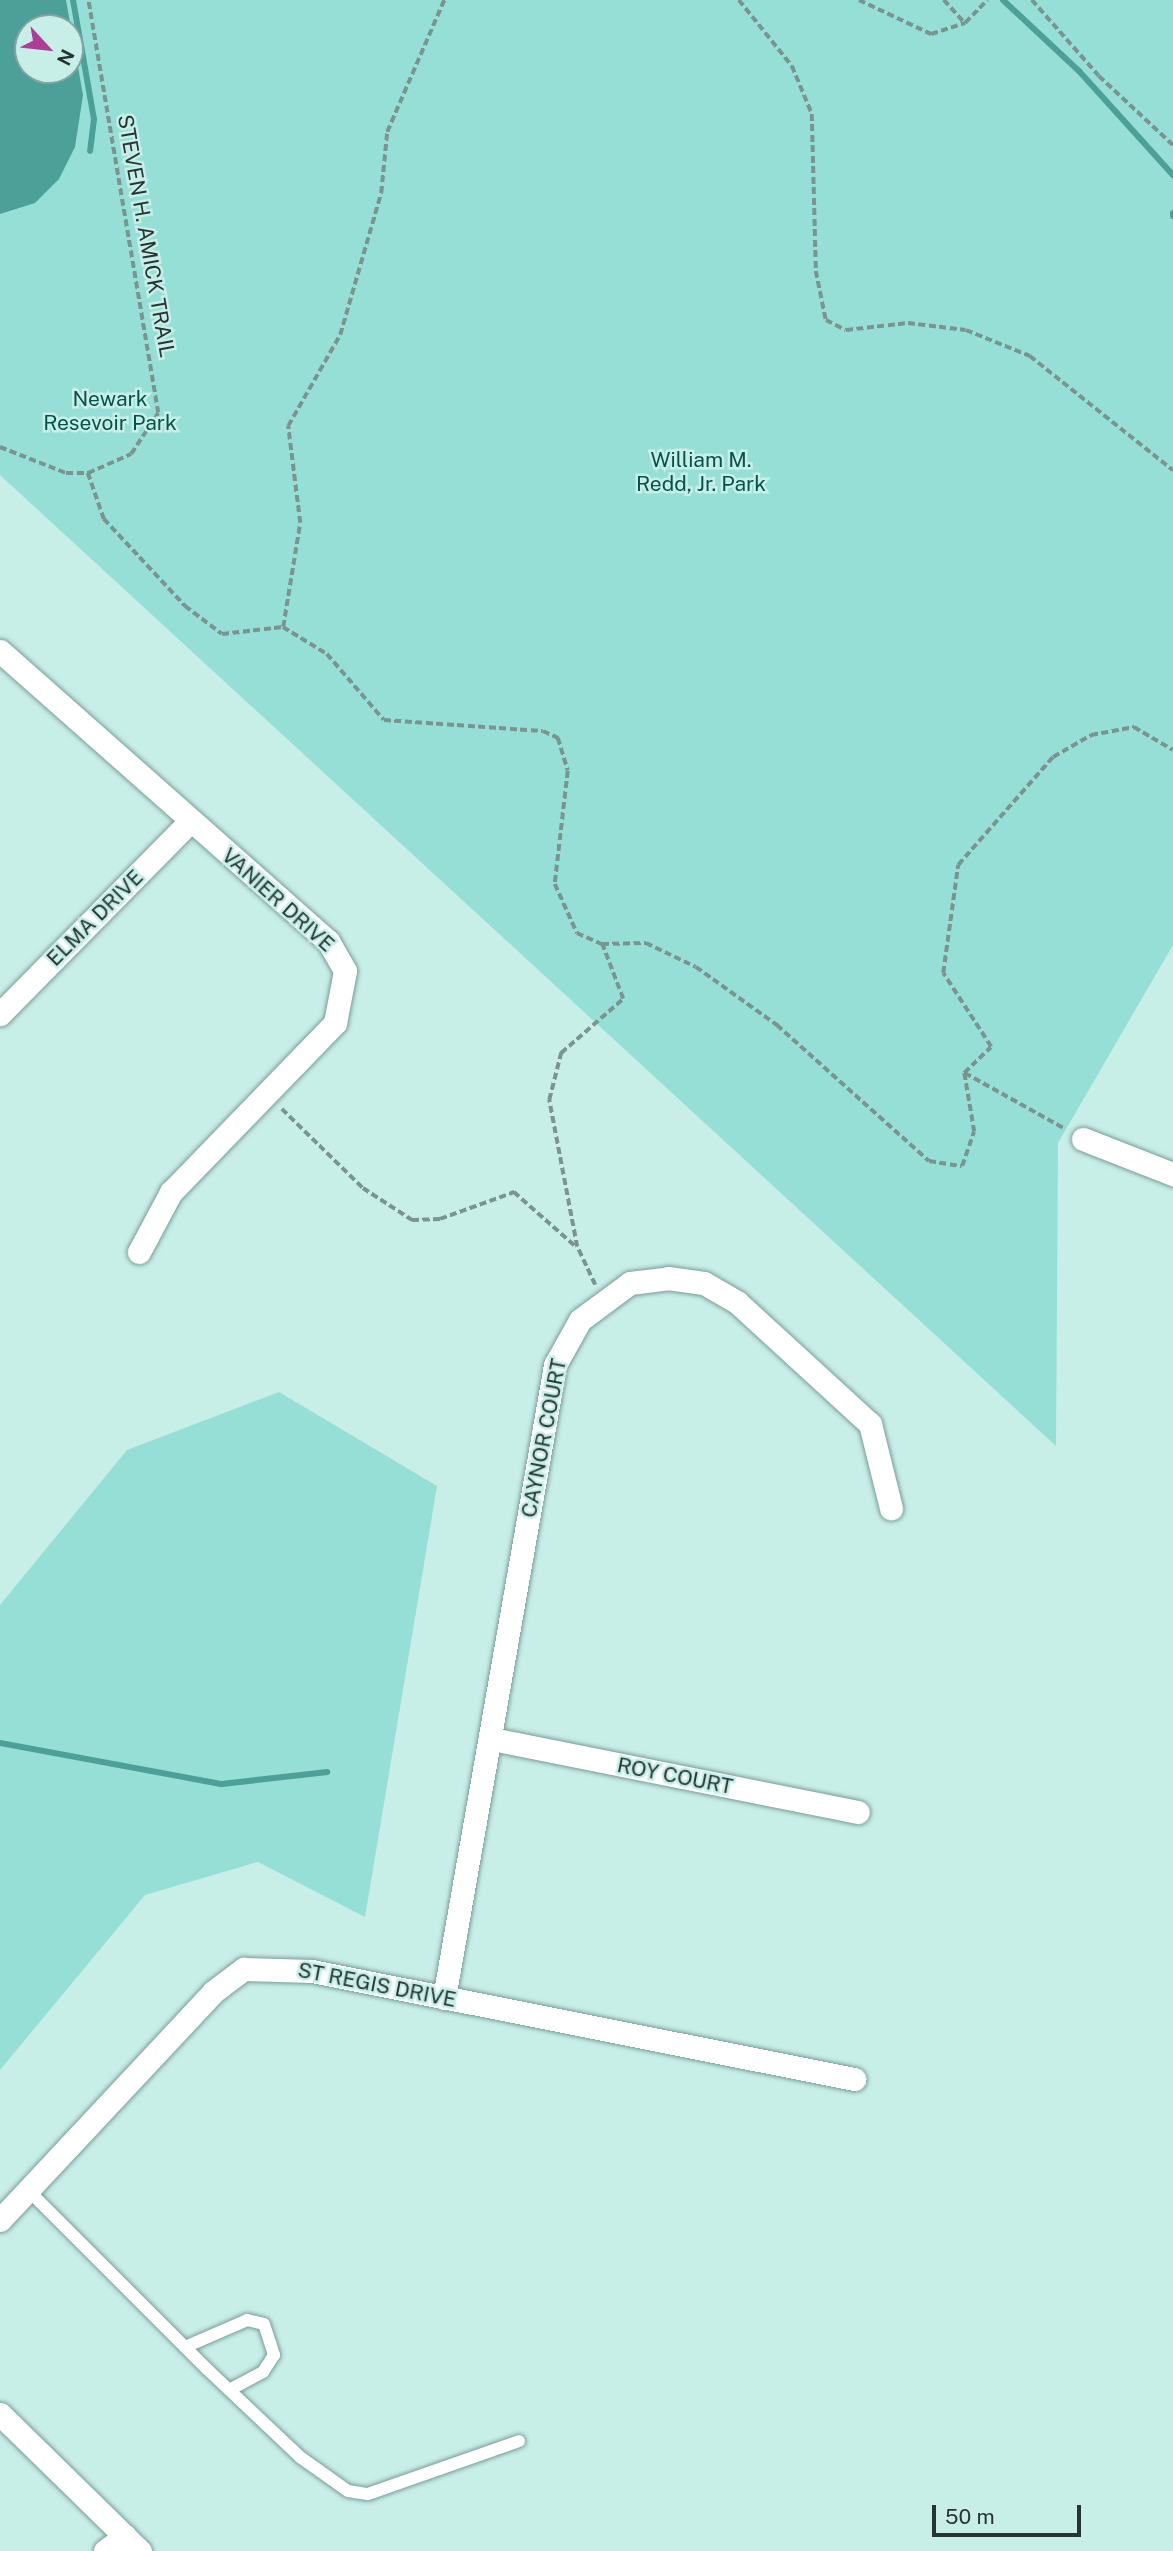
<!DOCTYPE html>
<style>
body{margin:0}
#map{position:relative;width:1173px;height:2551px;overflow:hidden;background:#c8eee8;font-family:"Public Sans",sans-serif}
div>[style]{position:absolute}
.green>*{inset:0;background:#96dfd6}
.water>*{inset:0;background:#4ca098}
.stream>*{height:6px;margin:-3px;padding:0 3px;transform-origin:3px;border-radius:3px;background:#4ca098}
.path>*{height:3.5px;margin-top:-1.75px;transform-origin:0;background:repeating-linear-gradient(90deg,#7a9490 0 7px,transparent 0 10.5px)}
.roads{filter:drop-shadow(0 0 2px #7a9d98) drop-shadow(0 0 2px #7a9d98)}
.service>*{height:12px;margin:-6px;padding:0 6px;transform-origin:6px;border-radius:6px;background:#fff}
.minor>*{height:23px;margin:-11.5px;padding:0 11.5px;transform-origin:11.5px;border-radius:11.5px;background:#fff}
span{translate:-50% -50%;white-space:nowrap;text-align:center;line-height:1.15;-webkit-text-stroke:5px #c8eee8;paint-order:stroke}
.street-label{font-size:21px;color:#263533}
.park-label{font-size:21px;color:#04524c}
.north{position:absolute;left:14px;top:14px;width:70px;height:70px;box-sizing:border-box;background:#c8eee8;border:2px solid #87a4a0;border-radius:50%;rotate:117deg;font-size:19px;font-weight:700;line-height:28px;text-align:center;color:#263533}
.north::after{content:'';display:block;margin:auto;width:24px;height:32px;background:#ae3d98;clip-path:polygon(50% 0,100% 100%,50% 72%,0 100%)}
.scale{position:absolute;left:932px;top:2505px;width:149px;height:32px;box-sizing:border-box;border:4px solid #263533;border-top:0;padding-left:9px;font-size:21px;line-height:24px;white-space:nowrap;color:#263533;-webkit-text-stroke:5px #c8eee8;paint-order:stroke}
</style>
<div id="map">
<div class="green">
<div style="clip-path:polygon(evenodd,0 0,1173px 0,1173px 945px,1058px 1143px,1056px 1446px,0 475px,0 0,28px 28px,70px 28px,70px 70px,28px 70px,28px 28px)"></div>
<div style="clip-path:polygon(279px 1392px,437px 1486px,365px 1917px,258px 1862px,145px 1895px,0 2070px,0 1605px,127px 1450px)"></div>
</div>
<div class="water">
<div style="clip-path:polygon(evenodd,0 0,66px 0,83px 95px,75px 147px,59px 179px,35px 203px,0 214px,0 0,28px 28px,70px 28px,70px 70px,28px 70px,28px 28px)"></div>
</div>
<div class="stream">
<div style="left:73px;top:0;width:121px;rotate:80deg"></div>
<div style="left:94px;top:119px;width:32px;rotate:97deg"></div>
<div style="left:1003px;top:0;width:104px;rotate:43.1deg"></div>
<div style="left:1079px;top:71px;width:140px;rotate:47.9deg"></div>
<div style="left:1173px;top:213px;width:3px;rotate:90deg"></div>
<div style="left:0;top:1743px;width:226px;rotate:10.5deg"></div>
<div style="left:222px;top:1784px;width:106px;rotate:-6.5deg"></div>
</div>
<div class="path">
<div style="left:739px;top:0;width:85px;rotate:51.2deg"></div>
<div style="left:792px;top:66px;width:52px;rotate:67.4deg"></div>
<div style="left:812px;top:114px;width:157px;rotate:88.5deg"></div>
<div style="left:816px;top:271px;width:50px;rotate:78.5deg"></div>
<div style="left:826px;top:320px;width:22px;rotate:27deg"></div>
<div style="left:846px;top:330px;width:62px;rotate:-6.4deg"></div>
<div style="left:908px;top:323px;width:58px;rotate:6.9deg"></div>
<div style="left:966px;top:330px;width:69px;rotate:22.1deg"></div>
<div style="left:1030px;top:356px;width:183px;rotate:38.6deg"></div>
<div style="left:859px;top:0;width:80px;rotate:25.3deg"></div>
<div style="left:931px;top:34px;width:36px;rotate:-18deg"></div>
<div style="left:965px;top:23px;width:32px;rotate:-46deg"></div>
<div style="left:944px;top:0;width:31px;rotate:48deg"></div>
<div style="left:1032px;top:0;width:101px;rotate:48.6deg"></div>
<div style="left:1099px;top:76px;width:101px;rotate:43deg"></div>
<div style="left:0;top:447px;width:71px;rotate:21.5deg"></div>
<div style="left:66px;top:473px;width:22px"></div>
<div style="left:88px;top:473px;width:47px;rotate:-23.8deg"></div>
<div style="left:131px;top:454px;width:49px;rotate:-56.6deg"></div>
<div style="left:158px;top:413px;width:419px;rotate:-99.6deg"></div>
<div style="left:88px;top:473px;width:49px;rotate:70.8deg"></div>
<div style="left:104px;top:519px;width:119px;rotate:47deg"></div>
<div style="left:185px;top:606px;width:46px;rotate:37.1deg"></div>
<div style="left:222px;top:634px;width:61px;rotate:-6.5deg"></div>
<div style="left:283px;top:627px;width:105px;rotate:-80.7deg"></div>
<div style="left:300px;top:523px;width:98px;rotate:-97.1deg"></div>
<div style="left:288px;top:426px;width:105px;rotate:-60.3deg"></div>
<div style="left:340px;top:335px;width:148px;rotate:-73.9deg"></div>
<div style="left:381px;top:193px;width:61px;rotate:-84.4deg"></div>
<div style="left:387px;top:132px;width:144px;rotate:-66.6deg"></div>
<div style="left:283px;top:627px;width:52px;rotate:31.5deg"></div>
<div style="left:327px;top:654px;width:87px;rotate:49.2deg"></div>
<div style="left:384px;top:720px;width:159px;rotate:4deg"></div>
<div style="left:543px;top:731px;width:17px;rotate:25deg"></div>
<div style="left:558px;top:738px;width:34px;rotate:73deg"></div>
<div style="left:568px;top:771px;width:114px;rotate:96.6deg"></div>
<div style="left:555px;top:884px;width:54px;rotate:65.8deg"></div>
<div style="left:577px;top:933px;width:27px;rotate:24deg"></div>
<div style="left:602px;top:944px;width:44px;rotate:-1.3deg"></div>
<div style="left:646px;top:943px;width:55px;rotate:25.6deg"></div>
<div style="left:696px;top:967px;width:100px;rotate:35.6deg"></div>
<div style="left:777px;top:1025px;width:204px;rotate:41.8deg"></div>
<div style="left:929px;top:1161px;width:33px;rotate:9deg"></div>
<div style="left:962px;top:1166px;width:36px;rotate:-71deg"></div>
<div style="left:974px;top:1132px;width:60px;rotate:-99.6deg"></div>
<div style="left:964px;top:1073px;width:37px;rotate:-44deg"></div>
<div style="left:991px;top:1047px;width:88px;rotate:-123deg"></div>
<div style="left:943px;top:973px;width:109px;rotate:-82.1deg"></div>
<div style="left:958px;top:865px;width:144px;rotate:-48.7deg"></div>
<div style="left:1053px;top:757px;width:44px;rotate:-30.1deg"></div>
<div style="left:1091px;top:735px;width:44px;rotate:-10.5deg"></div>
<div style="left:1134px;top:727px;width:45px;rotate:30.5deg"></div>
<div style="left:965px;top:1073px;width:115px;rotate:29.2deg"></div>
<div style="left:282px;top:1109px;width:113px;rotate:44.3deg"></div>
<div style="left:363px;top:1188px;width:59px;rotate:33.1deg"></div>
<div style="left:412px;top:1220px;width:28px;rotate:-2deg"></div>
<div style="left:440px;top:1219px;width:79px;rotate:-20deg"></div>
<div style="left:514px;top:1192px;width:81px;rotate:41.5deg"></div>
<div style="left:595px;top:1285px;width:42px;rotate:-115.3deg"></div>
<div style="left:577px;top:1247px;width:150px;rotate:-100.8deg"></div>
<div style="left:549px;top:1100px;width:49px;rotate:-75.7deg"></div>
<div style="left:561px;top:1053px;width:82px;rotate:-41.1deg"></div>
<div style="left:623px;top:999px;width:59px;rotate:-110.9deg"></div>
</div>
<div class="roads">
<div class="service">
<div style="left:29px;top:2191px;width:252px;rotate:45deg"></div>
<div style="left:207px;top:2369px;width:128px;rotate:43.4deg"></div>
<div style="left:300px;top:2457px;width:59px;rotate:35.3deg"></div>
<div style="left:348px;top:2491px;width:20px;rotate:9deg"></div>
<div style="left:368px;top:2494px;width:160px;rotate:-19.3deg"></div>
<div style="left:185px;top:2347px;width:68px;rotate:-23.5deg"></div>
<div style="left:247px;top:2320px;width:17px;rotate:13deg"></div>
<div style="left:264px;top:2324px;width:33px;rotate:72deg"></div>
<div style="left:274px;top:2355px;width:20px;rotate:123deg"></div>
<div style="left:263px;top:2372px;width:38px;rotate:152deg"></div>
</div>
<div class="minor">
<div style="left:0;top:651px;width:438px;rotate:41.5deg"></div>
<div style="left:328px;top:941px;width:34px;rotate:60deg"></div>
<div style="left:345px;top:971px;width:53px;rotate:100.9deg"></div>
<div style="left:335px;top:1023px;width:235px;rotate:134.1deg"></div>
<div style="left:171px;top:1192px;width:68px;rotate:118.1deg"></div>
<div style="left:0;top:1014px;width:271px;rotate:-45.4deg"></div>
<div style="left:1083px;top:1139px;width:97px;rotate:21.3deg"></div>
<div style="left:492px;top:1739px;width:373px;rotate:11.3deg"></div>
<div style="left:444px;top:1998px;width:643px;rotate:-80.05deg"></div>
<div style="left:555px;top:1365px;width:51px;rotate:-60.9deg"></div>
<div style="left:580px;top:1320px;width:62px;rotate:-36.5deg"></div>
<div style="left:630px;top:1283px;width:38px;rotate:-7deg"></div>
<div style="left:668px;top:1278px;width:36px;rotate:8deg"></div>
<div style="left:704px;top:1283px;width:39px;rotate:30deg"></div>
<div style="left:738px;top:1303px;width:179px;rotate:42.5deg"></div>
<div style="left:870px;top:1424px;width:87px;rotate:76deg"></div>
<div style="left:0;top:2220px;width:312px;rotate:-46.9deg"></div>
<div style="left:213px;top:1992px;width:39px;rotate:-37deg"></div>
<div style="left:244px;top:1969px;width:68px;rotate:1.7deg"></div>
<div style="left:312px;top:1971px;width:553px;rotate:11.27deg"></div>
<div style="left:0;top:2414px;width:196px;rotate:44.4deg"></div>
<div style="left:105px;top:2551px;width:25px;rotate:-37deg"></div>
</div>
</div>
<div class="street-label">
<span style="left:146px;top:236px;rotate:80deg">STEVEN H. AMICK TRAIL</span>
<span style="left:278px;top:900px;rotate:42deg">VANIER DRIVE</span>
<span style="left:95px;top:918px;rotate:-45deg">ELMA DRIVE</span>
<span style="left:544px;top:1438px;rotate:-79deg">CAYNOR COURT</span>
<span style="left:675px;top:1776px;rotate:11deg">ROY COURT</span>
<span style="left:377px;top:1985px;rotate:11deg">ST REGIS DRIVE</span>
</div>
<div class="park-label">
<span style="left:110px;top:411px">Newark<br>Resevoir Park</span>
<span style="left:701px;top:472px">William M.<br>Redd, Jr. Park</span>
</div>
<div class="north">N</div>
<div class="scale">50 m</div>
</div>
